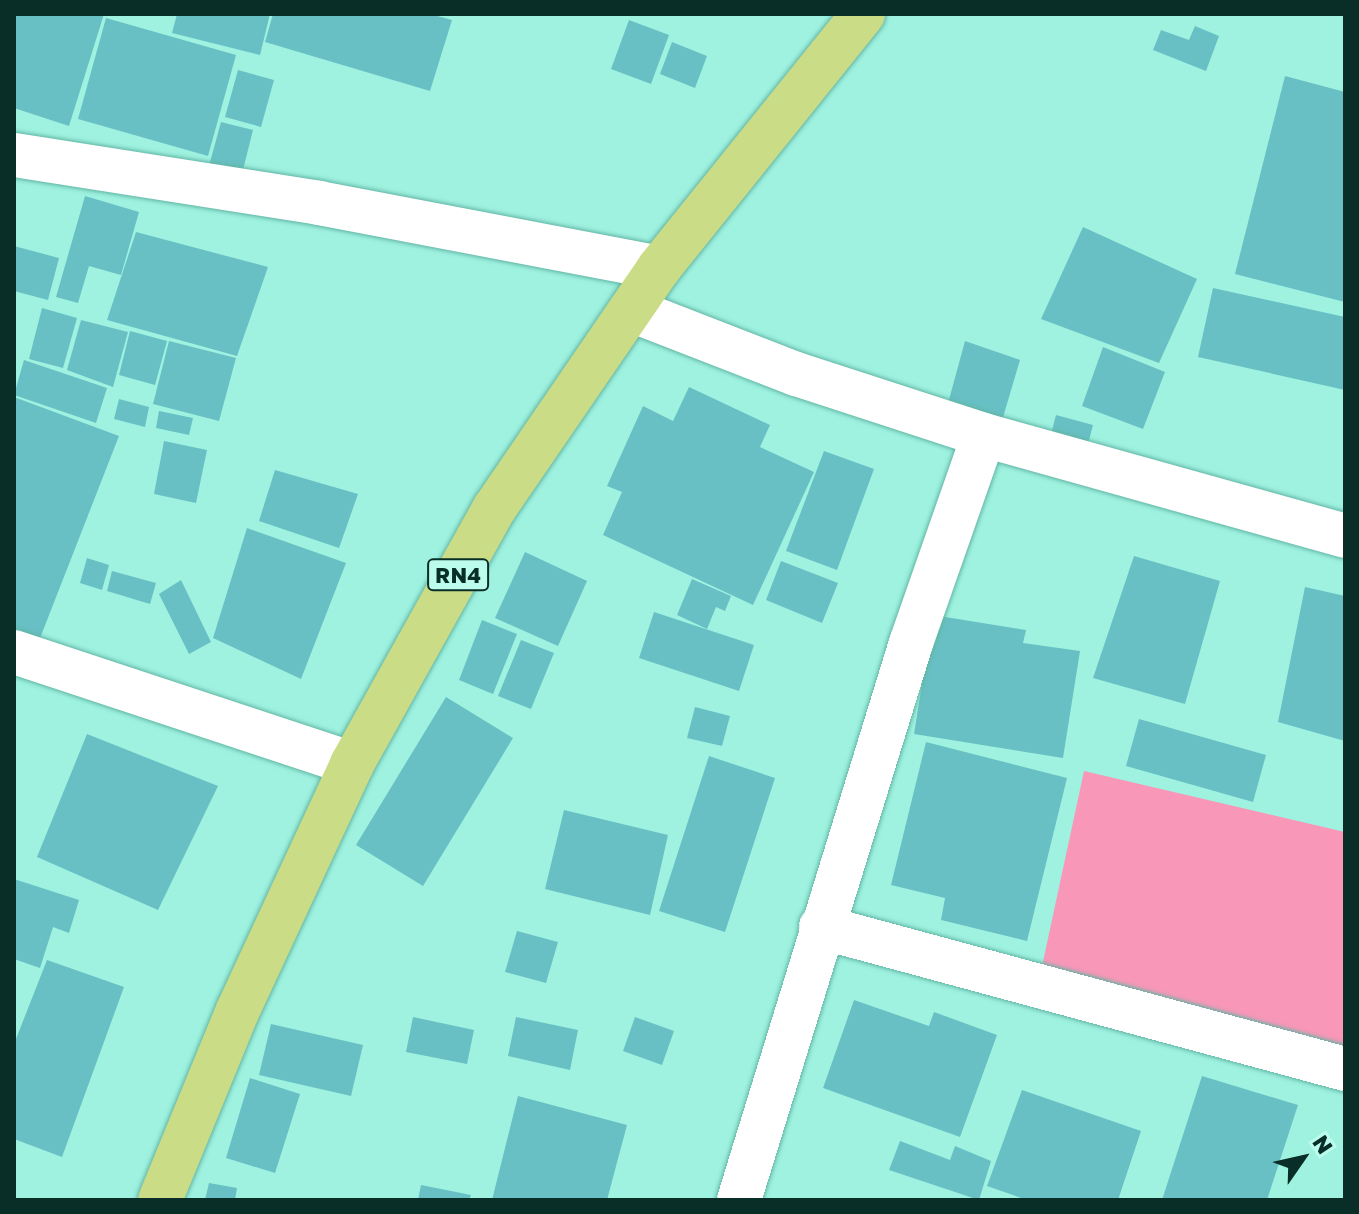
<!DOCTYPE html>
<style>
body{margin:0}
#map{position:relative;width:1359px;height:1214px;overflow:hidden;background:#9ff2e0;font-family:"Golos Text",sans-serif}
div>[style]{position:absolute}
.green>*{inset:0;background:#f997b8}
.building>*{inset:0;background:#68c0c4}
.roads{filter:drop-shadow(0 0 2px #62b5a4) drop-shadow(0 0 2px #62b5a4)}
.minor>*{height:44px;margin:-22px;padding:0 22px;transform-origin:22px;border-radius:22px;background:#fff}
.trunk>*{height:44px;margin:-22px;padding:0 22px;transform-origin:22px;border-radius:22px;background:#cbdc86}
span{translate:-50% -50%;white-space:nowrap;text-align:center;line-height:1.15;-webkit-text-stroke:7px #bbfced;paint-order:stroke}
.shield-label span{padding:2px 6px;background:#bbfced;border:2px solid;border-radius:6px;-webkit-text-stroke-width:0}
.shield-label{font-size:22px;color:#092e27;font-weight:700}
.frame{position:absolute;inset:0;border:16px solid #092e27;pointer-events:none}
.north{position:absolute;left:1263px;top:1118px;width:80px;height:80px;-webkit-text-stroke:6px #bbfced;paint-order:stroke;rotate:56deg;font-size:22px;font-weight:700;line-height:32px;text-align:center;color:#092e27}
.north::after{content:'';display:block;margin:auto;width:28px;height:36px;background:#092e27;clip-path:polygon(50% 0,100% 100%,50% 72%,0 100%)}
</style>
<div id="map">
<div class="green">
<div style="clip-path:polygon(1084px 771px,1345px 832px,1345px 1053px,1041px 971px)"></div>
</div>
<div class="building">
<div style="clip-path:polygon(14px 14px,104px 14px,69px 126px,14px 108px)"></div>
<div style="clip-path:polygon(177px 14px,270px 14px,260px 55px,172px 33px)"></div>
<div style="clip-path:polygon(273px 14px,430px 14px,452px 20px,430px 91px,265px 42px)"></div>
<div style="clip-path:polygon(106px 18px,236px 55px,208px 156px,78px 119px)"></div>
<div style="clip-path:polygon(629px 20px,669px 35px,651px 84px,611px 69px)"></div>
<div style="clip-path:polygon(1195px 26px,1219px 36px,1206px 71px,1153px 50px,1161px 30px,1189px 40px)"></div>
<div style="clip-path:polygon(672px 42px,707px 56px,695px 88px,660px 74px)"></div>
<div style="clip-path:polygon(238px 70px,274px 80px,261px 127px,225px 117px)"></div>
<div style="clip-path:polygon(1285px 76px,1345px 92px,1345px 302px,1235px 274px)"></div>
<div style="clip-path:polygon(221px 122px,253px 130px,240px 182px,207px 173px)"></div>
<div style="clip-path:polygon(85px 196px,139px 212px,121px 275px,89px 266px,78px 303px,56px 297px)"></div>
<div style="clip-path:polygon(1083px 227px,1197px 279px,1159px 363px,1041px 319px)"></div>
<div style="clip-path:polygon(136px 232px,268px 267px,237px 356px,107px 320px)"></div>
<div style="clip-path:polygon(14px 246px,59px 258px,48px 300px,14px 291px)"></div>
<div style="clip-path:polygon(1213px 288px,1345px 317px,1345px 390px,1198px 357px)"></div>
<div style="clip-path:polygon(42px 308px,77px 318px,63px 368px,29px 359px)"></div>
<div style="clip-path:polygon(81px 320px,128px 332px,113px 387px,67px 370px)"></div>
<div style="clip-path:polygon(130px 331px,167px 341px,155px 385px,119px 375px)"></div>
<div style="clip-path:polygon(169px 341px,236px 358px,219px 421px,153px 404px)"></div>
<div style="clip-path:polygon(965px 341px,1020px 360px,1001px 424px,947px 407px)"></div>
<div style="clip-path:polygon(1103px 347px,1165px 372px,1143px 429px,1082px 406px)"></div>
<div style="clip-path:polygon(24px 360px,107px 388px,96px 423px,14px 395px)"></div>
<div style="clip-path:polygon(689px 387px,770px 425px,760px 447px,814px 472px,753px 605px,603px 535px,622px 492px,607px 486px,643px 406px,673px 421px)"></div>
<div style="clip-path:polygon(14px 397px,119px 436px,35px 651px,14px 645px)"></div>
<div style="clip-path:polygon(119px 399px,149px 407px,145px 427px,114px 419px)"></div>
<div style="clip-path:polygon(159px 411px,193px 418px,189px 435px,156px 428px)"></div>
<div style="clip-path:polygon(1056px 415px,1093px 425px,1085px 455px,1048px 446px)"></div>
<div style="clip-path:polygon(164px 441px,207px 450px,196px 503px,154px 494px)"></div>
<div style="clip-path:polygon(824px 451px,874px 469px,837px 570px,786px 551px)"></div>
<div style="clip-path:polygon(275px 470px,358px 494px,339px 548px,259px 521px)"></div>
<div style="clip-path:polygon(247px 528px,346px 563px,301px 679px,213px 638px)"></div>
<div style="clip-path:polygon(525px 552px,587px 581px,558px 646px,495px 618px)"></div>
<div style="clip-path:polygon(1134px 556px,1220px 581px,1185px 704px,1093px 678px)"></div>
<div style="clip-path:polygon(87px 558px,109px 565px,102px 590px,80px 583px)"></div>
<div style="clip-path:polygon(781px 561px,838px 583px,822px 623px,766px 600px)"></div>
<div style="clip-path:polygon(112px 571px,156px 583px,150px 604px,107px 591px)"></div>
<div style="clip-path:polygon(692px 579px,731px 596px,725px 611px,716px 607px,707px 629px,677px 615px)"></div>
<div style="clip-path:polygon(181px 580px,211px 642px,189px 654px,159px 594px)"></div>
<div style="clip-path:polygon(1305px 587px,1345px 596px,1345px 741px,1278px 722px)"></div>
<div style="clip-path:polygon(654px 612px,754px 645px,739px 691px,639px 658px)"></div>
<div style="clip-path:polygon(933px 615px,1026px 630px,1023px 643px,1080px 651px,1063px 758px,914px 734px)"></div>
<div style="clip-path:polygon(482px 620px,517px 634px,493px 694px,459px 680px)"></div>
<div style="clip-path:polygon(521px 640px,554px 653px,531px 709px,498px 696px)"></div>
<div style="clip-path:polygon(446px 697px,513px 738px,423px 886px,356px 845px)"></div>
<div style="clip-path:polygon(695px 707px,730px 716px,722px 746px,687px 738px)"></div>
<div style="clip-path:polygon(1139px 719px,1266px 755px,1253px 802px,1126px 766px)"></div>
<div style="clip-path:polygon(87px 734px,218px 786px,158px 910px,37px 857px)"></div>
<div style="clip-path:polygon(926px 742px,1067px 778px,1027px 941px,941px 920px,945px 898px,891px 885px)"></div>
<div style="clip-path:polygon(709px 756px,775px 778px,725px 932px,659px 911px)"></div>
<div style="clip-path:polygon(564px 810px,668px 835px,650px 915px,545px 889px)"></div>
<div style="clip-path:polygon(14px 879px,79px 900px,69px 933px,53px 927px,40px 968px,14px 959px)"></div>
<div style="clip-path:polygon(517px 931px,558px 942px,546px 983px,505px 972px)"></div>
<div style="clip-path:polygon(47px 960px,124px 987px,62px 1157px,14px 1139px,14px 1044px)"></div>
<div style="clip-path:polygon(854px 1000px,929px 1026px,934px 1012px,997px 1035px,960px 1137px,823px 1088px)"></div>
<div style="clip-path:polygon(413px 1017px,474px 1030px,467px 1064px,406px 1052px)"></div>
<div style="clip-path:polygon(516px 1017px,578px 1030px,570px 1070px,508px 1056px)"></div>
<div style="clip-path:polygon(635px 1017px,674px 1031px,662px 1065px,623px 1051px)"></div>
<div style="clip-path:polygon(271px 1024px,363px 1045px,351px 1096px,259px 1075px)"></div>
<div style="clip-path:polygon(1202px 1076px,1298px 1105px,1267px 1200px,1162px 1200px)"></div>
<div style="clip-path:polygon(250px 1078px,300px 1094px,275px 1173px,226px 1158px)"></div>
<div style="clip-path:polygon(1022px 1090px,1141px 1131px,1118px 1200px,1027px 1200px,987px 1186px)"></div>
<div style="clip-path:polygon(518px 1096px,627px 1125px,607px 1200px,492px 1200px)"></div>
<div style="clip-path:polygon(900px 1141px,950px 1160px,955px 1146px,991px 1161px,979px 1200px,889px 1170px)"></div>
<div style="clip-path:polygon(209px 1183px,237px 1188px,235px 1200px,205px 1200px)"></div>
<div style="clip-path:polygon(421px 1185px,471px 1195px,469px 1200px,418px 1200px)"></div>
</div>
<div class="roads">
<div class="minor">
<div style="left:14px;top:155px;width:309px;rotate:8.9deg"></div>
<div style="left:319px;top:203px;width:346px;rotate:10.8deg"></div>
<div style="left:631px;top:310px;width:177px;rotate:21.2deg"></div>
<div style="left:796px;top:374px;width:198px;rotate:18deg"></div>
<div style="left:984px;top:435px;width:375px;rotate:15.6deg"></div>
<div style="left:14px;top:652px;width:356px;rotate:18.3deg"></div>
<div style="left:821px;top:927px;width:543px;rotate:15.16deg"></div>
<div style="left:739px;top:1200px;width:583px;rotate:-72.84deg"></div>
<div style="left:911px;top:643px;width:220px;rotate:-70.7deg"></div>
</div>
<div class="trunk">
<div style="left:160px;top:1200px;width:205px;rotate:-67.7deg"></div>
<div style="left:238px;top:1010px;width:271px;rotate:-65.1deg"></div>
<div style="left:352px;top:764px;width:292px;rotate:-60.9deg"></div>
<div style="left:494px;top:509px;width:292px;rotate:-55.6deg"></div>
<div style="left:659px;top:268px;width:326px;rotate:-51.2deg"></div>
</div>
</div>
<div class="shield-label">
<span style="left:458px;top:575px">RN4</span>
</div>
<div class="frame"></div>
<div class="north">N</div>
</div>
